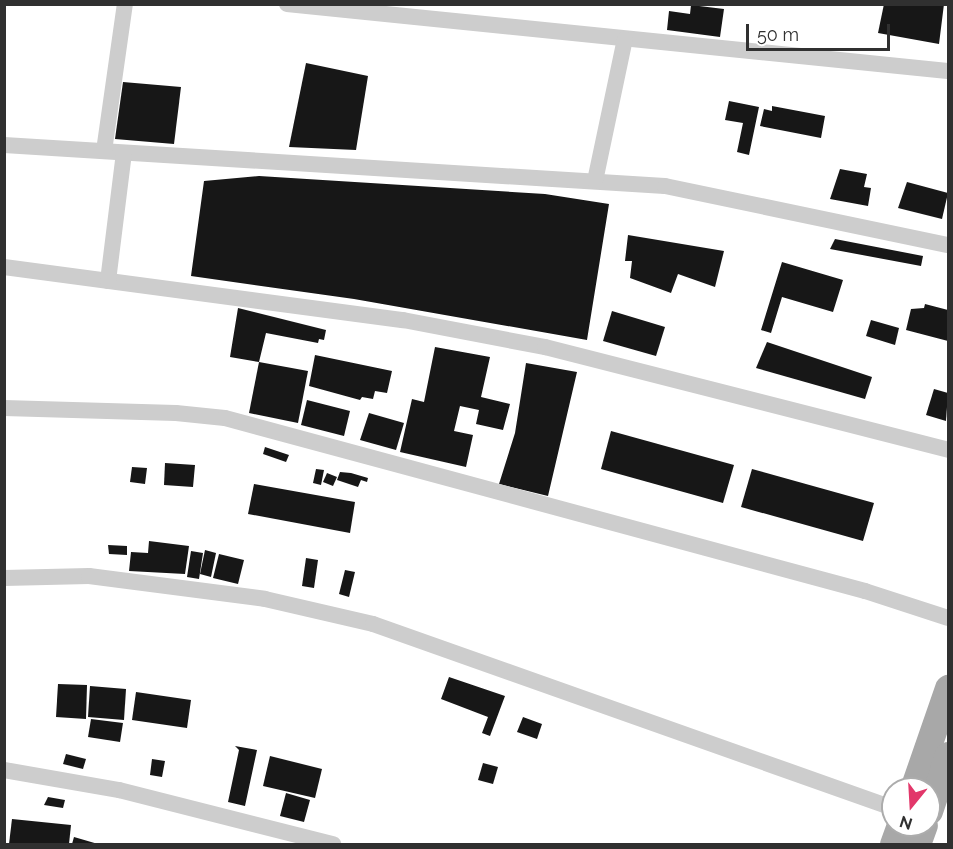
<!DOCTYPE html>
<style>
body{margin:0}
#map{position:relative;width:953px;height:849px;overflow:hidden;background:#fff;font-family:Raleway,sans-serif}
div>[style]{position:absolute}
.building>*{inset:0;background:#171717}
.street>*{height:16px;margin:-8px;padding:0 8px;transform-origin:8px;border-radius:8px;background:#cdcdcd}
.primary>*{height:27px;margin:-13.5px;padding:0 13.5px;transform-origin:13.5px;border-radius:13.5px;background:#a8a8a8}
span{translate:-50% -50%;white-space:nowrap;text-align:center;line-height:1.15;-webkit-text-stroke:6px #fff;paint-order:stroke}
.frame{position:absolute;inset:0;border:6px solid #303030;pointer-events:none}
.north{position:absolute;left:881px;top:777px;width:60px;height:60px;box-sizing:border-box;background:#fff;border:2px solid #acacac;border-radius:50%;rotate:198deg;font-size:16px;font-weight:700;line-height:24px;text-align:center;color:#303030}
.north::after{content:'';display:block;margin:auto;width:21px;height:27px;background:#e2376a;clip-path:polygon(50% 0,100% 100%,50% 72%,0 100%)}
.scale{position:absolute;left:746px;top:24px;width:144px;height:27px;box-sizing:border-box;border:3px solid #303030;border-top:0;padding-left:8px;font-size:18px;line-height:21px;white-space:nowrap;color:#303030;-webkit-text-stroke:4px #fff;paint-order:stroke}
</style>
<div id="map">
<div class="building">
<div style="clip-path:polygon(884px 4px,944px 4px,939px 44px,878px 33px)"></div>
<div style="clip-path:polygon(691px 5px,724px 9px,720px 37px,667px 30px,669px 11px,690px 14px)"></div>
<div style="clip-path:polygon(306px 63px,368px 76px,356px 150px,289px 147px)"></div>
<div style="clip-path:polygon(123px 82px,181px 87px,174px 144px,115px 139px)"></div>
<div style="clip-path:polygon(729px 101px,759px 107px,749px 155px,737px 152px,743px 123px,725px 120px)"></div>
<div style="clip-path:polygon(772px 106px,825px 116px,821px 138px,760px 126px,764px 109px,772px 111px)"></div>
<div style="clip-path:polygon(840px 169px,867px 174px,864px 187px,871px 188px,868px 206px,830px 199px)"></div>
<div style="clip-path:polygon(259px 176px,545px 194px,609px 204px,587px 340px,354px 299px,191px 276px,204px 181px)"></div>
<div style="clip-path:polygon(907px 182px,948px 193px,942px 219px,898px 208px)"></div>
<div style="clip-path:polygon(628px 235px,724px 251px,715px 287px,678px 274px,671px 293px,630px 278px,632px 261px,625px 261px)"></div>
<div style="clip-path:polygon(835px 239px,923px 256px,921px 266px,830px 249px)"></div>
<div style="clip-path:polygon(782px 262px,843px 280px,833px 312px,782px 297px,771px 333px,761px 330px)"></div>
<div style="clip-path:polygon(925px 304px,948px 310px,948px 341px,906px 330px,911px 309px,924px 308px)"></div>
<div style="clip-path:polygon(238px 308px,326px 330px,324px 340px,319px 339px,318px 343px,266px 333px,259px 362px,230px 357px)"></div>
<div style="clip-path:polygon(612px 311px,665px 327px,656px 356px,603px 341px)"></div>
<div style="clip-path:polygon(871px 320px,899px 328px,895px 345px,866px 336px)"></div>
<div style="clip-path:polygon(767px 342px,872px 377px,865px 399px,756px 368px)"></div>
<div style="clip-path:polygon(435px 347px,490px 357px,481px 397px,510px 404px,503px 430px,476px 424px,479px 410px,460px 406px,454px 431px,473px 435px,466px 467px,400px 452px,412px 399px,424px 402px)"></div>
<div style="clip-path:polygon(315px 355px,392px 371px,387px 393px,375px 391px,373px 399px,362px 397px,360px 400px,309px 386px)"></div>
<div style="clip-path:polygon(259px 362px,308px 371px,298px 423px,249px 413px)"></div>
<div style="clip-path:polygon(526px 363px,577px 372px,548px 496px,499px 484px,515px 433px)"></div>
<div style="clip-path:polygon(934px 389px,948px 393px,946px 421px,926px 415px)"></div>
<div style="clip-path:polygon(307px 400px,350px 411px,344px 436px,301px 425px)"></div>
<div style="clip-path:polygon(369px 413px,404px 423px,396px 450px,360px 440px)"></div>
<div style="clip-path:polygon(611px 431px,734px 465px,723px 503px,601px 469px)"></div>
<div style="clip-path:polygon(265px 447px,289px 455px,286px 462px,263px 454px)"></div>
<div style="clip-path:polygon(165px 463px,195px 465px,193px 487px,164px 485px)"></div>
<div style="clip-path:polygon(132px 467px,147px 468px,145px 484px,130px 482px)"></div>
<div style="clip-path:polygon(316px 469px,324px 470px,321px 485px,313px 483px)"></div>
<div style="clip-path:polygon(752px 469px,874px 503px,863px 541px,741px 507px)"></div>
<div style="clip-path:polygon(340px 472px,351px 473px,368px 478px,367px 482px,361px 480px,358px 487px,337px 480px)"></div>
<div style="clip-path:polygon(327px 473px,337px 477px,333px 486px,323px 482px)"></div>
<div style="clip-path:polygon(254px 484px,355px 502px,350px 533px,248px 514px)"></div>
<div style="clip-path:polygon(149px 541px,189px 546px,185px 574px,129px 571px,131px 552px,148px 553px)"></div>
<div style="clip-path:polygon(108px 545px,127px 546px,127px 555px,109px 554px)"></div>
<div style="clip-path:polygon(205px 550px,216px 553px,211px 577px,200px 574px)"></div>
<div style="clip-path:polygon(191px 551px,203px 553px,199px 579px,187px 577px)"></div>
<div style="clip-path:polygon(219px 554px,244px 560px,238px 584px,213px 578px)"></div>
<div style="clip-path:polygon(306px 558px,318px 560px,314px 588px,302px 586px)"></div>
<div style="clip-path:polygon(345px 570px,355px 572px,349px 597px,339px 594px)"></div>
<div style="clip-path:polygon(449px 677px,505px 696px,490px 736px,482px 733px,488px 717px,441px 699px)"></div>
<div style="clip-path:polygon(58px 684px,87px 685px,86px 719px,56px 717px)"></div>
<div style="clip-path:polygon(90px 686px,126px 689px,124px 720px,88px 717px)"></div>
<div style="clip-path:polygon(136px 692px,191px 700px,187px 728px,132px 720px)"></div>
<div style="clip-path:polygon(523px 717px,542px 724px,537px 739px,517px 732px)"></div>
<div style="clip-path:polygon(91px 719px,123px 723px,120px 742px,88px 737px)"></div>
<div style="clip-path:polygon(235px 746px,257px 750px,245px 806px,228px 802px,239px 750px)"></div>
<div style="clip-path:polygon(66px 754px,86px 759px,83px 769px,63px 764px)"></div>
<div style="clip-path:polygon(270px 756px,322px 769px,315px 798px,263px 786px)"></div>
<div style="clip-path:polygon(152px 759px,165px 761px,162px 777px,150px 775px)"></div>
<div style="clip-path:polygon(483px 763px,498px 767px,493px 784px,478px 780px)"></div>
<div style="clip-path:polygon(286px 793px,310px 800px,304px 822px,280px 816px)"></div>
<div style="clip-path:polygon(48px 797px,65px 800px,63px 808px,44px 805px)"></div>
<div style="clip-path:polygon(12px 819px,71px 825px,69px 844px,9px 844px)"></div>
<div style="clip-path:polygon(74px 837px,98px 844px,72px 844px)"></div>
</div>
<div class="street">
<div style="left:287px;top:4px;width:664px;rotate:5.79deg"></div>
<div style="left:4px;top:145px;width:662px;rotate:3.55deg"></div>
<div style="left:665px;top:186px;width:289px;rotate:11.8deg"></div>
<div style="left:104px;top:151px;width:148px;rotate:-81.9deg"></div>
<div style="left:595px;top:181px;width:145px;rotate:-78.1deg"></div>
<div style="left:4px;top:267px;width:403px;rotate:7.6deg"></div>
<div style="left:403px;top:320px;width:145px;rotate:10.8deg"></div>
<div style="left:545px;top:347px;width:416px;rotate:14.3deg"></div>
<div style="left:108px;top:281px;width:129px;rotate:-82.9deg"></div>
<div style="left:4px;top:408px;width:172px;rotate:1.7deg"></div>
<div style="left:176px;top:413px;width:49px;rotate:5.8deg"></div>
<div style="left:225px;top:418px;width:663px;rotate:15.13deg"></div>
<div style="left:865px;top:591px;width:87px;rotate:18deg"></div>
<div style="left:4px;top:578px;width:85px;rotate:-1.3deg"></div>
<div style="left:89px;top:576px;width:177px;rotate:7.4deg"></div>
<div style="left:265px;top:599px;width:111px;rotate:13deg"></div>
<div style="left:373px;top:624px;width:552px;rotate:19.49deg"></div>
<div style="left:4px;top:770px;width:117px;rotate:9.9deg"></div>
<div style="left:119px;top:790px;width:221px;rotate:14.2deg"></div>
</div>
<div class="primary">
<div style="left:913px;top:789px;width:107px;rotate:-70.9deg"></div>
<div style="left:929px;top:811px;width:59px;rotate:-71.3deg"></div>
<div style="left:893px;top:844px;width:20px;rotate:-70deg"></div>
<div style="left:917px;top:844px;width:20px;rotate:-70deg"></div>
</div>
<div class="frame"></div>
<div class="north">N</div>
<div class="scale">50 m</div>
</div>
